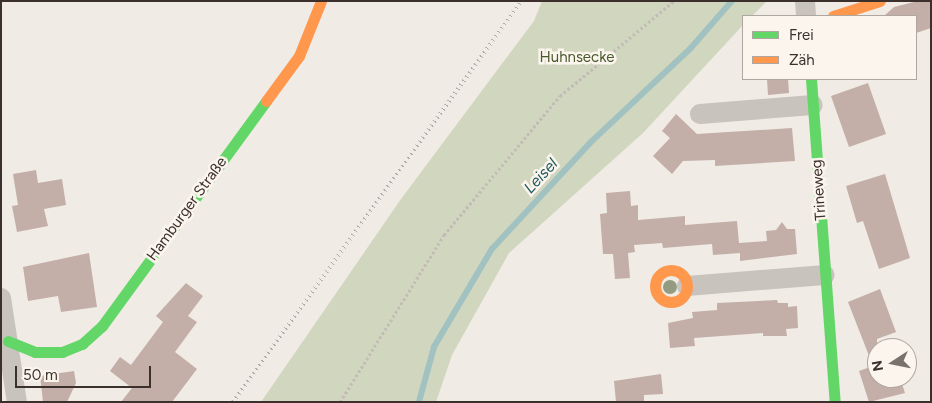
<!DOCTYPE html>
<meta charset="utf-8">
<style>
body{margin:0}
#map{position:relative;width:932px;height:403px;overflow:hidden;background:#f0ebe5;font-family:Figtree,sans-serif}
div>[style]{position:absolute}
.green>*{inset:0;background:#d1d6bf}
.stream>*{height:5.5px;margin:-2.75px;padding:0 2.75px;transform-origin:2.75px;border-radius:2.75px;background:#a1c2c1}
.building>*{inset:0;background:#c3afa7}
.path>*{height:3px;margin-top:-1.5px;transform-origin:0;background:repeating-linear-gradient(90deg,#c2bbb6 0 2.5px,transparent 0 5px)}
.street>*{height:20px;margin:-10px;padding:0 10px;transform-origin:10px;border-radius:10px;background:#c9c3be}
.fast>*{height:11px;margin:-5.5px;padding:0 5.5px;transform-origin:5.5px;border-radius:5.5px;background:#63d668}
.slow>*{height:11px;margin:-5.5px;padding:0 5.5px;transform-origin:5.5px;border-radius:5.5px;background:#ff974d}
.slow>.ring{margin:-5.5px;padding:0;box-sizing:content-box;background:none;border:11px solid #ff974d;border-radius:50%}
.rail>*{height:4px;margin-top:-2px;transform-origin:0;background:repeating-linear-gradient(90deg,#b1aca8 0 1px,transparent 0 5px)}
.trees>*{width:14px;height:14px;margin:-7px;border-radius:50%;background:#959b80}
span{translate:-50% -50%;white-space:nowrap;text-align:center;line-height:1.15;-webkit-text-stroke:5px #fbf5ee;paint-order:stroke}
.park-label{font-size:15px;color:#4a5a2e}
.street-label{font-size:15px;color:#3b302b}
.water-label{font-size:16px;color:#1f5a5e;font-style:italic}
.frame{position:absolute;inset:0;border:2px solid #3b302b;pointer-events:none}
.legend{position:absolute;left:742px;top:15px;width:175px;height:65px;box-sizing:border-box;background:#fbf5ee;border:1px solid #aea6a0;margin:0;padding:6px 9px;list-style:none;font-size:15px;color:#3b302b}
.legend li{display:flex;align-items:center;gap:10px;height:25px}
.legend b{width:25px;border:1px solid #aea6a0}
.north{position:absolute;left:867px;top:338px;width:50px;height:50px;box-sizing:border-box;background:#fbf5ee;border:1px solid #aea6a0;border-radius:50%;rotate:259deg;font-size:14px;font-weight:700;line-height:20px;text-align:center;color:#3b302b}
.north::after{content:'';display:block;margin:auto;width:18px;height:22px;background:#7a716c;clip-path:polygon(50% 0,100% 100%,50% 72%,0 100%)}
.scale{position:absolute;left:15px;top:366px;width:136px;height:22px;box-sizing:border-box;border:2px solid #3b302b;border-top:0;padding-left:6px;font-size:15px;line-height:18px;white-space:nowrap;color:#3b302b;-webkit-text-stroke:4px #fbf5ee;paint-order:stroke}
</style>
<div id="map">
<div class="green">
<div style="clip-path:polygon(542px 1px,767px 1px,752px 16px,743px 16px,743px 25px,643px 133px,509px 253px,452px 355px,436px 402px,261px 402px,401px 199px,534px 21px)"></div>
</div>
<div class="stream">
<div style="left:419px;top:402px;width:57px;rotate:-74.7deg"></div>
<div style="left:434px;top:347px;width:114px;rotate:-59.4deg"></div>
<div style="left:492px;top:249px;width:144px;rotate:-47.2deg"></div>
<div style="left:590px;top:143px;width:137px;rotate:-43.2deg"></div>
<div style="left:690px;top:49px;width:64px;rotate:-48.8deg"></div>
</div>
<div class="building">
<div style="clip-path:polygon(918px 1px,931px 1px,931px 28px,916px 33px,916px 16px,884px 16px,894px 7px)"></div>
<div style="clip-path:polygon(767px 79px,788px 79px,789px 93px,768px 95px)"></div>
<div style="clip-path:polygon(868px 83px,886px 134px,849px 147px,831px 96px)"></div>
<div style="clip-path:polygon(676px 114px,697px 134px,792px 128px,795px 161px,715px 166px,715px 160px,683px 161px,672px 174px,653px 156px,670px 138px,662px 131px)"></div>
<div style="clip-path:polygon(36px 170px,38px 183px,62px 179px,66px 205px,44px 209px,48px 226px,17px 232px,12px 206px,18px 205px,13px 174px)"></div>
<div style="clip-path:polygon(885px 174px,910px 258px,879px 269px,863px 221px,857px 223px,846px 186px)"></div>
<div style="clip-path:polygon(630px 191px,631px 206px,638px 205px,638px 220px,685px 216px,685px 225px,737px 221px,739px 243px,767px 241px,766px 231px,776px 230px,782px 222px,787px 229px,795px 229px,797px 254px,740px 261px,740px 253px,713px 255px,712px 244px,663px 248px,662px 243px,634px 245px,635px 252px,628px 253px,630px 278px,615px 279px,613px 254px,603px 254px,600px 214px,607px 213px,606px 193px)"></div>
<div style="clip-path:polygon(89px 253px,97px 307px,61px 312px,58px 296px,28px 301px,23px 267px)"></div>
<div style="clip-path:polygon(186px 283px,203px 296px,188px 316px,197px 322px,175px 352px,197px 369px,172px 402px,121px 402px,132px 388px,110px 371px,120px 357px,131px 365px,163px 322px,156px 316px)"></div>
<div style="clip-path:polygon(880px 289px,896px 332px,877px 339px,877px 378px,900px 378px,905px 393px,869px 402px,859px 371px,873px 366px,848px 302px)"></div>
<div style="clip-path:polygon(777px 300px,778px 303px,788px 303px,788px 307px,797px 306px,798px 328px,786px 329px,787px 336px,763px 336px,763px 333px,694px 338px,695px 346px,670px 348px,668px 323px,693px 318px,692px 312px,717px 310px,717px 303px)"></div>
<div style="clip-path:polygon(74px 371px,76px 383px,67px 402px,43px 402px,40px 376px)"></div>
<div style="clip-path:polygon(661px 374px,663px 394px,644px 395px,644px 402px,616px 402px,614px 381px)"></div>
</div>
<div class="path">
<div style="left:340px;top:402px;width:197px;rotate:-58.1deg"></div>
<div style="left:444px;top:235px;width:181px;rotate:-50.2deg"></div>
<div style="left:560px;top:96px;width:148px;rotate:-39.8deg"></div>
</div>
<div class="street">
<div style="left:805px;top:1px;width:15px;rotate:86deg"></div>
<div style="left:700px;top:114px;width:113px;rotate:-4.6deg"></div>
<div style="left:687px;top:286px;width:138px;rotate:-4.6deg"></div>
<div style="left:1px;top:298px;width:105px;rotate:81.3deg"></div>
</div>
<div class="fast">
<div style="left:811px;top:79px;width:324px;rotate:85.8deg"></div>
<div style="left:8px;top:341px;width:29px;rotate:22deg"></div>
<div style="left:35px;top:352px;width:27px"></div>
<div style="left:62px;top:352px;width:22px;rotate:-22deg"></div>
<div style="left:82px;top:344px;width:27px;rotate:-42deg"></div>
<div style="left:102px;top:326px;width:278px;rotate:-53.9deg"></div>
</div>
<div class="slow">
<div style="left:833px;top:16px;width:49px;rotate:-17.7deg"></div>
<div style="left:266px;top:101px;width:56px;rotate:-53.7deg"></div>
<div style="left:299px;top:56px;width:59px;rotate:-68.2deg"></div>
<div class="ring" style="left:655px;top:270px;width:21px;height:21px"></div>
</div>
<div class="rail">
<div style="left:233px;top:402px;width:494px;rotate:-54.3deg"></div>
</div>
<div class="trees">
<div style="left:670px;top:287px"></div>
</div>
<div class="park-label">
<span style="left:577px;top:58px">Huhnsecke</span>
</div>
<div class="street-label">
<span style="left:819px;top:190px;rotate:-94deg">Trineweg</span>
<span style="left:187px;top:209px;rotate:-54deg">Hamburger Straße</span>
</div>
<div class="water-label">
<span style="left:541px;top:176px;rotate:-47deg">Leisel</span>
</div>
<div class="frame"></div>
<ul class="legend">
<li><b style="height:6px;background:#63d668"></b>Frei</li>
<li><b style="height:6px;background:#ff974d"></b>Zäh</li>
</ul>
<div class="north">N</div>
<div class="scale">50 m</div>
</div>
